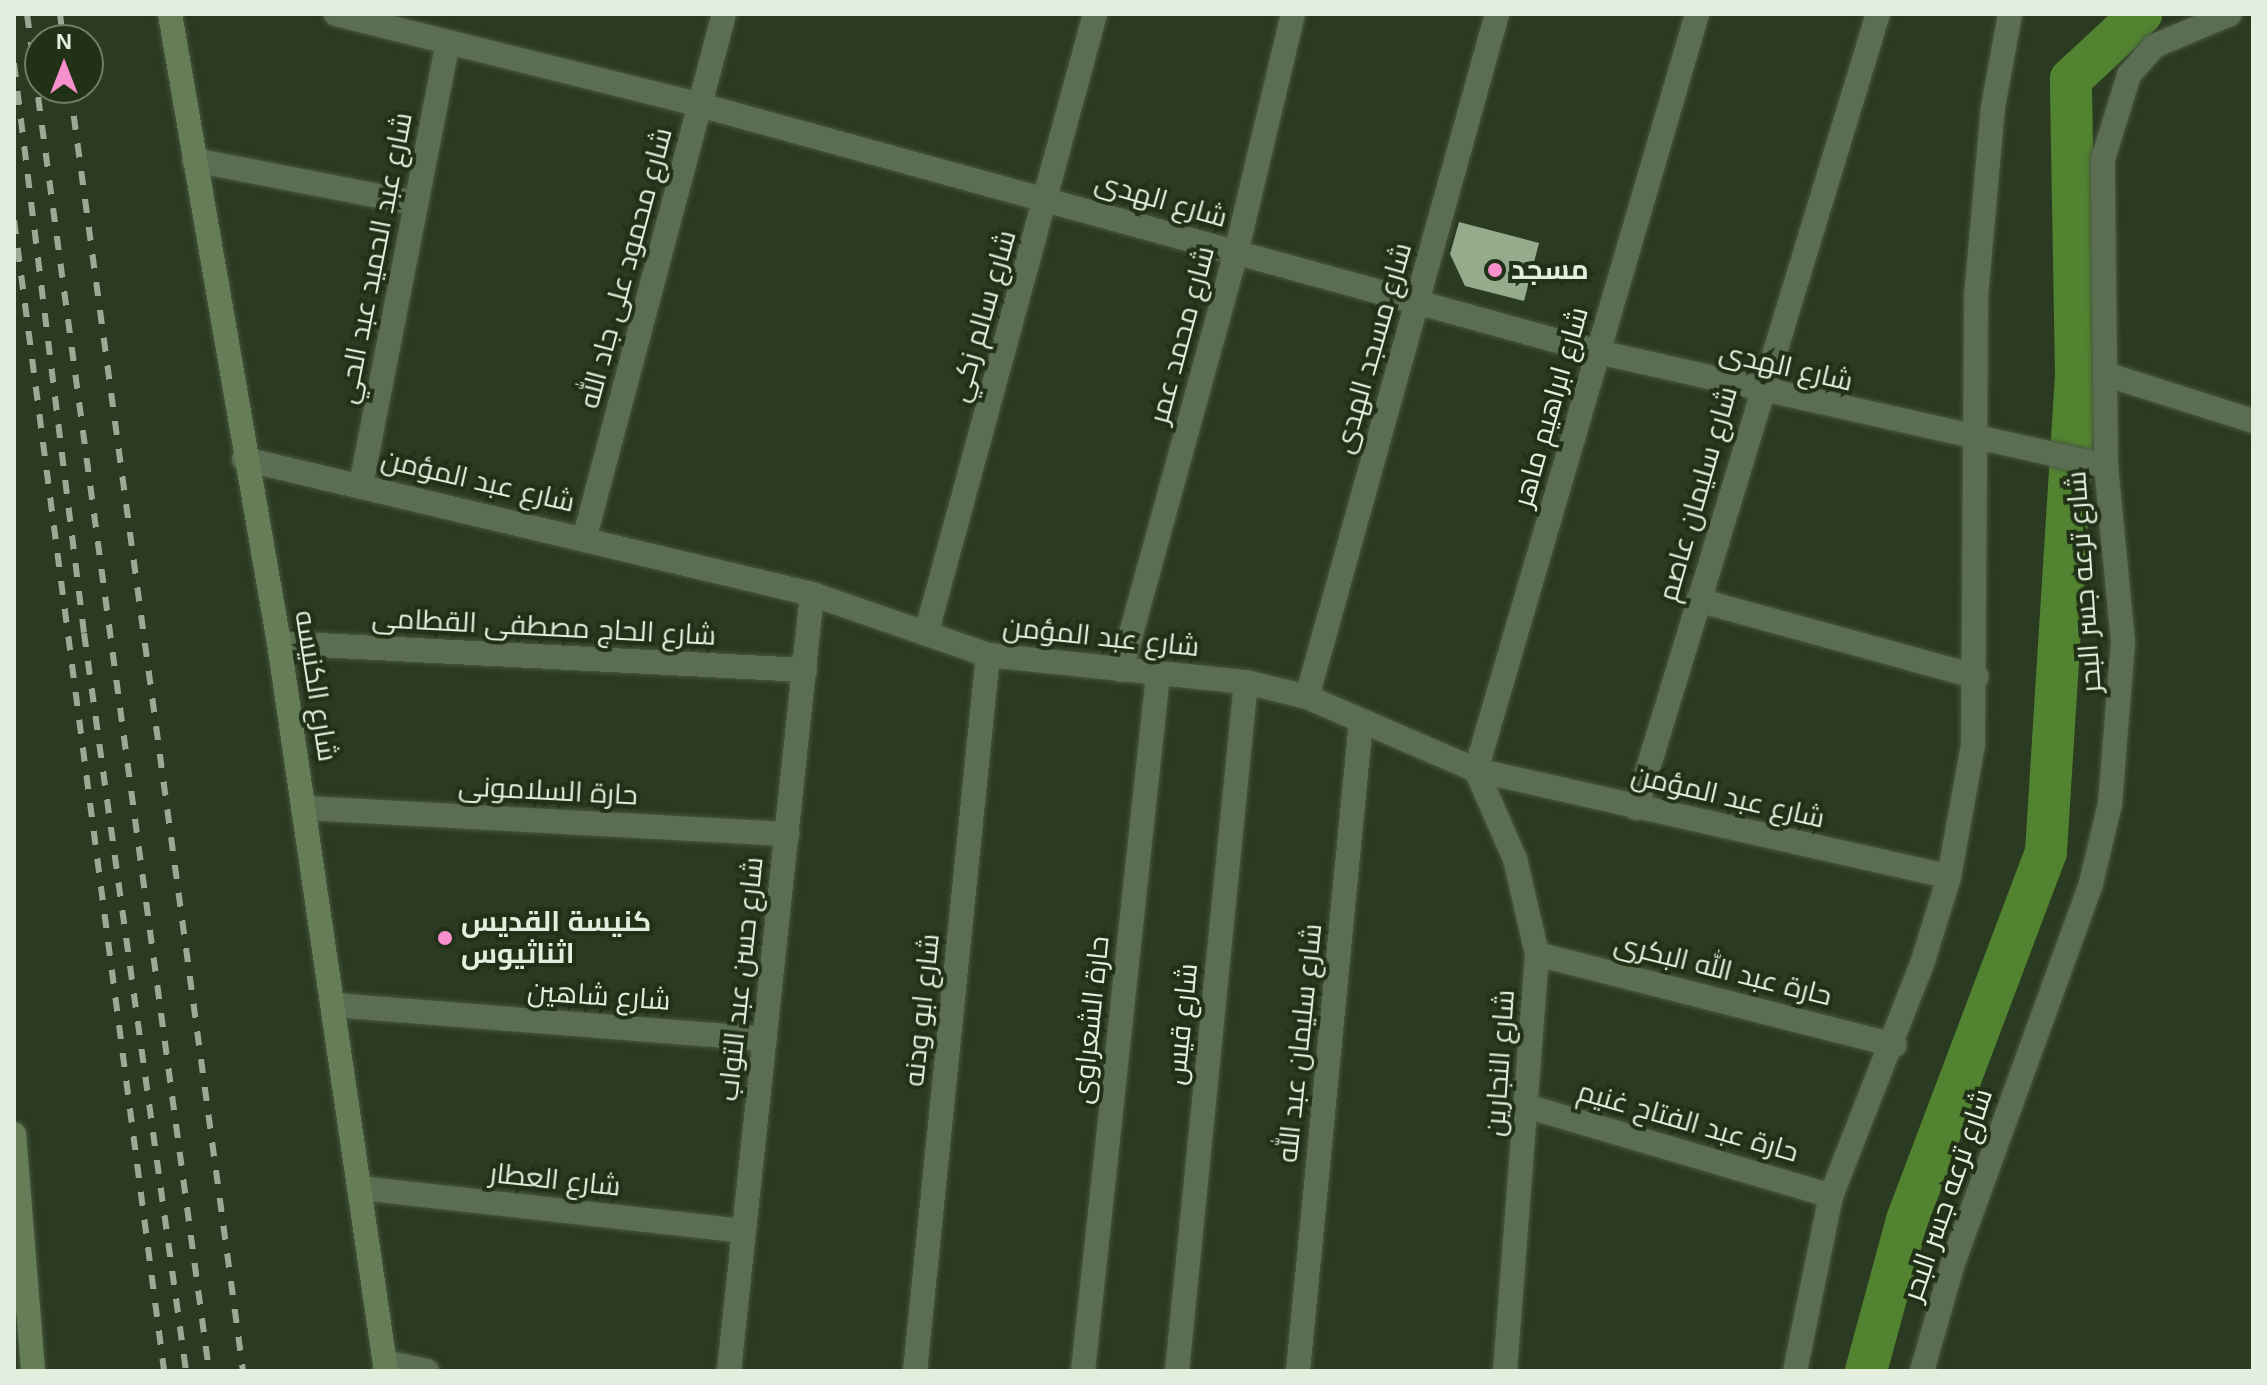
<!DOCTYPE html>
<meta charset="utf-8">
<style>
body{margin:0}
#map{position:relative;width:2267px;height:1385px;overflow:hidden;background:#2b3b21;font-family:Helvetica,Cairo,sans-serif}
div>[style]{position:absolute}
.canal>*{height:42px;margin:-21px;padding:0 21px;transform-origin:21px;border-radius:21px;background:#528330}
.building>*{inset:0;background:#96ab8b}
.roads{filter:drop-shadow(0 0 2px #495740) drop-shadow(0 0 2px #495740)}
.minor>*{height:24px;margin:-12px;padding:0 12px;transform-origin:12px;border-radius:12px;background:#5b6e51}
.secondary>*{height:24px;margin:-12px;padding:0 12px;transform-origin:12px;border-radius:12px;background:#657e57}
.rail>*{height:6px;margin-top:-3px;transform-origin:0;background:repeating-linear-gradient(90deg,#9da996 0 14px,transparent 0 28px)}
.dots>*{width:22px;height:22px;translate:-50% -50%;box-sizing:border-box;border:4px solid #213117;border-radius:50%}
span{translate:-50% -50%;white-space:nowrap;text-align:center;line-height:1.15;-webkit-text-stroke:8px #213117;paint-order:stroke}
.street-label{font-size:28px;color:#e4eede}
.poi-label{font-size:28px;color:#e4eede;font-weight:700}
.left{translate:0 -50%;text-align:left}
.frame{position:absolute;inset:0;border:16px solid #e4eede;pointer-events:none}
.north{position:absolute;left:24px;top:24px;width:80px;height:80px;box-sizing:border-box;background:#213117;border:2px solid #6f7d67;border-radius:50%;rotate:0deg;font-size:22px;font-weight:700;line-height:32px;text-align:center;color:#e4eede}
.north::after{content:'';display:block;margin:auto;width:28px;height:36px;background:#f790cd;clip-path:polygon(50% 0,100% 100%,50% 72%,0 100%)}
</style>
<div id="map">
<div class="canal">
<div style="left:1866px;top:1371px;width:156px;rotate:-74.8deg"></div>
<div style="left:1907px;top:1220px;width:393px;rotate:-69.3deg"></div>
<div style="left:2046px;top:852px;width:478px;rotate:-86.4deg"></div>
<div style="left:2076px;top:375px;width:296px;rotate:-91deg"></div>
<div style="left:2071px;top:79px;width:96px;rotate:-42.9deg"></div>
</div>
<div class="building">
<div style="clip-path:polygon(1459px 222px,1539px 243px,1524px 301px,1465px 286px,1450px 254px)"></div>
</div>
<div class="roads">
<div class="minor">
<div style="left:336px;top:14px;width:375px;rotate:14deg"></div>
<div style="left:700px;top:105px;width:931px;rotate:15.38deg"></div>
<div style="left:1598px;top:352px;width:521px;rotate:12.65deg"></div>
<div style="left:194px;top:160px;width:226px;rotate:11deg"></div>
<div style="left:2105px;top:374px;width:155px;rotate:17.6deg"></div>
<div style="left:244px;top:459px;width:584px;rotate:13.37deg"></div>
<div style="left:812px;top:594px;width:186px;rotate:19.1deg"></div>
<div style="left:988px;top:655px;width:259px;rotate:6deg"></div>
<div style="left:1246px;top:682px;width:63px;rotate:13.8deg"></div>
<div style="left:1307px;top:697px;width:184px;rotate:23.4deg"></div>
<div style="left:1476px;top:770px;width:485px;rotate:12.7deg"></div>
<div style="left:361px;top:485px;width:451px;rotate:-78.9deg"></div>
<div style="left:585px;top:536px;width:540px;rotate:-75.09deg"></div>
<div style="left:1698px;top:600px;width:289px;rotate:15.4deg"></div>
<div style="left:926px;top:634px;width:643px;rotate:-74.75deg"></div>
<div style="left:279px;top:643px;width:527px;rotate:2.94deg"></div>
<div style="left:1121px;top:670px;width:433px;rotate:-74.6deg"></div>
<div style="left:1236px;top:253px;width:246px;rotate:-76.6deg"></div>
<div style="left:1307px;top:697px;width:709px;rotate:-74.45deg"></div>
<div style="left:305px;top:808px;width:483px;rotate:3.1deg"></div>
<div style="left:1636px;top:808px;width:830px;rotate:-73.05deg"></div>
<div style="left:1537px;top:954px;width:369px;rotate:14.3deg"></div>
<div style="left:333px;top:1005px;width:433px;rotate:4.5deg"></div>
<div style="left:1529px;top:1107px;width:315px;rotate:16.4deg"></div>
<div style="left:360px;top:1188px;width:386px;rotate:6.4deg"></div>
<div style="left:385px;top:1362px;width:43px;rotate:12.1deg"></div>
<div style="left:729px;top:1371px;width:781px;rotate:-83.9deg"></div>
<div style="left:915px;top:1371px;width:720px;rotate:-84.18deg"></div>
<div style="left:1083px;top:1371px;width:700px;rotate:-83.85deg"></div>
<div style="left:1177px;top:1371px;width:692px;rotate:-84.28deg"></div>
<div style="left:1298px;top:1371px;width:653px;rotate:-84.46deg"></div>
<div style="left:1505px;top:1371px;width:418px;rotate:-85.6deg"></div>
<div style="left:1537px;top:954px;width:98px;rotate:-103deg"></div>
<div style="left:1515px;top:859px;width:97px;rotate:-113.7deg"></div>
<div style="left:1476px;top:770px;width:788px;rotate:-73.7deg"></div>
<div style="left:1795px;top:1371px;width:179px;rotate:-78.4deg"></div>
<div style="left:1831px;top:1196px;width:252px;rotate:-68.6deg"></div>
<div style="left:1923px;top:961px;width:88px;rotate:-72.8deg"></div>
<div style="left:1949px;top:877px;width:134px;rotate:-79.7deg"></div>
<div style="left:1973px;top:745px;width:448px;rotate:-89.6deg"></div>
<div style="left:1976px;top:297px;width:191px;rotate:-84.9deg"></div>
<div style="left:1993px;top:107px;width:95px;rotate:-79.6deg"></div>
<div style="left:1922px;top:1371px;width:112px;rotate:-74deg"></div>
<div style="left:1953px;top:1263px;width:404px;rotate:-70deg"></div>
<div style="left:2091px;top:883px;width:81px;rotate:-76.5deg"></div>
<div style="left:2110px;top:804px;width:163px;rotate:-85.4deg"></div>
<div style="left:2123px;top:642px;width:177px;rotate:-95.5deg"></div>
<div style="left:2106px;top:466px;width:307px;rotate:-90.6deg"></div>
<div style="left:2103px;top:159px;width:88px;rotate:-72.8deg"></div>
<div style="left:2129px;top:75px;width:38px;rotate:-49deg"></div>
<div style="left:2154px;top:46px;width:82px;rotate:-22.8deg"></div>
</div>
<div class="secondary">
<div style="left:170px;top:14px;width:638px;rotate:80.17deg"></div>
<div style="left:279px;top:643px;width:736px;rotate:81.64deg"></div>
<div style="left:14px;top:1134px;width:238px;rotate:85.4deg"></div>
</div>
</div>
<div class="rail">
<div style="left:27px;top:14px;width:1369px;rotate:82.36deg"></div>
<div style="left:60px;top:14px;width:26px;rotate:83deg"></div>
<div style="left:14px;top:63px;width:574px;rotate:83deg"></div>
<div style="left:84px;top:633px;width:745px;rotate:82.13deg"></div>
<div style="left:70px;top:88px;width:1295px;rotate:82.32deg"></div>
<div style="left:14px;top:220px;width:1161px;rotate:82.57deg"></div>
</div>
<div class="dots">
<div style="left:1495px;top:270px;background:#f790cd"></div>
<div style="left:445px;top:938px;background:#f790cd"></div>
</div>
<div class="street-label">
<span style="left:1161px;top:200px;rotate:16deg">شارع الهدى</span>
<span style="left:375px;top:258px;rotate:-79deg">شارع عبد الحميد عبد الحي</span>
<span style="left:626px;top:268px;rotate:-75deg">شارع محمود على جاد الله</span>
<span style="left:983px;top:316px;rotate:-74deg">شارع سالم زكي</span>
<span style="left:1182px;top:335px;rotate:-75deg">شارع محمد عمر</span>
<span style="left:1373px;top:348px;rotate:-74deg">شارع مسجد الهدى</span>
<span style="left:1786px;top:367px;rotate:13deg">شارع الهدى</span>
<span style="left:1551px;top:407px;rotate:-74deg">شارع ابراهيم ماهر</span>
<span style="left:478px;top:481px;rotate:13deg">شارع عبد المؤمن</span>
<span style="left:1698px;top:494px;rotate:-74deg">شارع سليمان عاصم</span>
<span style="left:2084px;top:582px;rotate:-94deg">شارع ترعه جسر البحر</span>
<span style="left:544px;top:627px;rotate:3deg">شارع الحاج مصطفى القطامى</span>
<span style="left:1101px;top:637px;rotate:6deg">شارع عبد المؤمن</span>
<span style="left:316px;top:686px;rotate:81deg">شارع الكنيسه</span>
<span style="left:548px;top:791px;rotate:3deg">حارة السلامونى</span>
<span style="left:1728px;top:797px;rotate:13deg">شارع عبد المؤمن</span>
<span style="left:1723px;top:970px;rotate:14deg">حارة عبد الله البكرى</span>
<span style="left:741px;top:979px;rotate:-84deg">شارع حسن عبد التواب</span>
<span style="left:599px;top:996px;rotate:4deg">شارع شاهين</span>
<span style="left:922px;top:1010px;rotate:-84deg">شارع ابو ودنه</span>
<span style="left:1091px;top:1020px;rotate:-84deg">حارة الشعراوى</span>
<span style="left:1182px;top:1024px;rotate:-84deg">شارع قيس</span>
<span style="left:1300px;top:1043px;rotate:-84deg">شارع سليمان عبد الله</span>
<span style="left:1500px;top:1063px;rotate:-86deg">شارع النجارين</span>
<span style="left:1688px;top:1122px;rotate:16deg">حارة عبد الفتاح غنيم</span>
<span style="left:555px;top:1180px;rotate:6deg">شارع العطار</span>
<span style="left:1948px;top:1195px;rotate:-71deg">شارع ترعه جسر البحر</span>
</div>
<div class="poi-label">
<span class="left" style="left:1511px;top:270px">مسجد</span>
<span class="left" style="left:461px;top:938px">كنيسة القديس<br>اثناثيوس</span>
</div>
<div class="frame"></div>
<div class="north">N</div>
</div>
